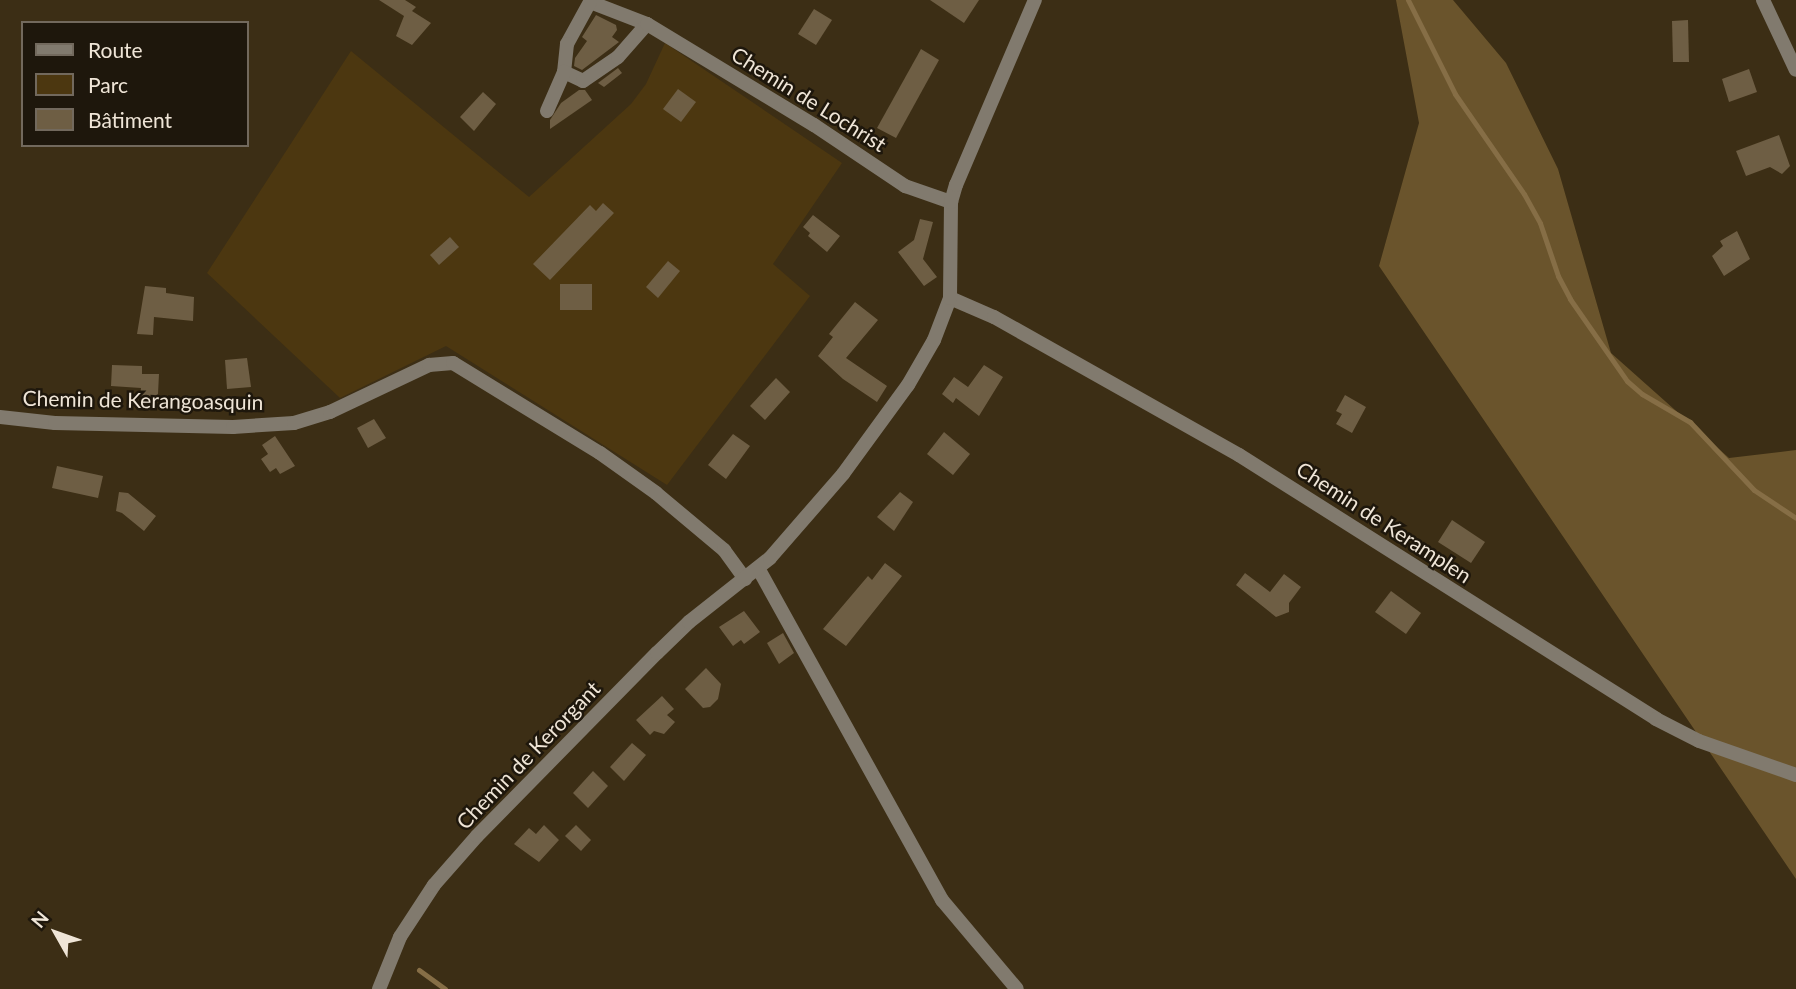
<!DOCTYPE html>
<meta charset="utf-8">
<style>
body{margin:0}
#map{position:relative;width:1796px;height:989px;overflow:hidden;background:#3c2e15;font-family:Lato,sans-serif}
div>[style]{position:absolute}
.green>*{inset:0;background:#4c3710}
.forest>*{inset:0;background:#6a542c}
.stream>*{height:5px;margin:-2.5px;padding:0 2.5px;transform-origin:2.5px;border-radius:2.5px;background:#866e46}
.building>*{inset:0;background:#6e5e44}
.street>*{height:14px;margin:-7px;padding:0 7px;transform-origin:7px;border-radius:7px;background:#817a6e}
span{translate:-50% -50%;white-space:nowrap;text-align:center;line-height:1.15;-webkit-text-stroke:5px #1e170c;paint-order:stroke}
.street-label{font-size:21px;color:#efe5d7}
.legend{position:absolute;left:21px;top:21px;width:228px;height:126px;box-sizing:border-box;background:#1e170c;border:2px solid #72695d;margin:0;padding:9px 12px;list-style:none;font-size:21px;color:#efe5d7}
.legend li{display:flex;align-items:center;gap:14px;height:35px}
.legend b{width:35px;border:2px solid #72695d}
.north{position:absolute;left:21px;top:898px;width:70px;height:70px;-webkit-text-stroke:5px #1e170c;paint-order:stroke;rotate:310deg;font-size:19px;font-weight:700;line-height:28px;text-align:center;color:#efe5d7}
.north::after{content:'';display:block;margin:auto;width:24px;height:32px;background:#efe5d7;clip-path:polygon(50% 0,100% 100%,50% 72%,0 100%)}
</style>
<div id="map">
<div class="green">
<div style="clip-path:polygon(665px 43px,842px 163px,773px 264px,810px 296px,667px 485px,446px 346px,340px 398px,207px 273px,351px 51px,529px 197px,631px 104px,646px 84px)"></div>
</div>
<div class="forest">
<div style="clip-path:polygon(1396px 0,1453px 0,1506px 63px,1558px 169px,1611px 353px,1729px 458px,1796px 450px,1796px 879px,1379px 266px,1419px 123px)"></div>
</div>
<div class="stream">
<div style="left:1408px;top:0;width:105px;rotate:63.4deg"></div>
<div style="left:1455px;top:94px;width:121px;rotate:55.4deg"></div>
<div style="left:1524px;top:194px;width:33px;rotate:61deg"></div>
<div style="left:1540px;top:223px;width:56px;rotate:71.2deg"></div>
<div style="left:1558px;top:276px;width:26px;rotate:62deg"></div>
<div style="left:1570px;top:299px;width:100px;rotate:55.2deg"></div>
<div style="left:1627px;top:381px;width:20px;rotate:41deg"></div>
<div style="left:1642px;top:394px;width:56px;rotate:30.3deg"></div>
<div style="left:1690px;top:422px;width:93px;rotate:46.7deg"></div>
<div style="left:1754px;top:490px;width:50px;rotate:33.7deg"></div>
<div style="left:419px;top:970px;width:32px;rotate:36deg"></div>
</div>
<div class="building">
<div style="clip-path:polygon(379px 0,405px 0,416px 7px,412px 11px,431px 23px,412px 45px,396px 36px,404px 16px)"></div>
<div style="clip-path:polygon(930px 0,979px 0,964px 23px)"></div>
<div style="clip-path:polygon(814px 9px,832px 20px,816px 45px,798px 34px)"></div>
<div style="clip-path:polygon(596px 15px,616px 25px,617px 30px,612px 37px,619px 42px,582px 70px,574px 66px,575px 58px,587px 41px,582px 37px)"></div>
<div style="clip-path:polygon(1688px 20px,1689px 62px,1673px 62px,1672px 21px)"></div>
<div style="clip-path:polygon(921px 49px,939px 60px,896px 138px,877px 128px)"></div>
<div style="clip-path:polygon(618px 68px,622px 73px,604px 87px,598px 83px)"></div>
<div style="clip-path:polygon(1749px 69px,1757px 92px,1729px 102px,1722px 79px)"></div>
<div style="clip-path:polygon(678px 89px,696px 102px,681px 122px,663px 109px)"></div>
<div style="clip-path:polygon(579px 90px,585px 90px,592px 100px,550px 129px,550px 120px,561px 103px)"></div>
<div style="clip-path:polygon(483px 92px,496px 104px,474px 131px,460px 117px)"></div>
<div style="clip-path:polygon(1779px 135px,1790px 166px,1782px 174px,1770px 167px,1746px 176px,1736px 151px)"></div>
<div style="clip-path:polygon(603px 203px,614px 213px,550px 280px,533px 264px,590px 205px,596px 211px)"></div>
<div style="clip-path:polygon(813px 215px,840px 236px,827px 252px,808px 236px,810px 233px,803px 227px)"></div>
<div style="clip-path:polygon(920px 219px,933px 222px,923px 259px,937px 277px,924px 286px,898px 252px,914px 240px)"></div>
<div style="clip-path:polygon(1737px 231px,1750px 259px,1724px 276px,1712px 256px,1723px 246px,1720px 241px)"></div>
<div style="clip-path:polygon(450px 237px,459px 247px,439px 265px,430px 255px)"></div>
<div style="clip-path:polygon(668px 261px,680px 271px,658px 298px,646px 287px)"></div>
<div style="clip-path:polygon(560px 284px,592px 284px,592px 310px,560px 310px)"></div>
<div style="clip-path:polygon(145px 286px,166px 288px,166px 293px,194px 297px,193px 321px,154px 317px,153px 335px,137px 334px)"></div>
<div style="clip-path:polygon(855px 302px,878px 320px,846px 358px,887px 386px,877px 402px,843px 379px,818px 356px,833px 337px,829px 334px)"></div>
<div style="clip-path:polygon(247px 358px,251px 387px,227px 389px,225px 360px)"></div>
<div style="clip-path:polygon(112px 365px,142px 366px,142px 374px,159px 374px,158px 394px,155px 397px,140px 397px,141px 388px,111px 386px)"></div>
<div style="clip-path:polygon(984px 365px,1003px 377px,979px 416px,956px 398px,953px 403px,942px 394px,954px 377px,968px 387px)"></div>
<div style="clip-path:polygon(776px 378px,790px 392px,765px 420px,750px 406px)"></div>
<div style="clip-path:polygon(1345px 395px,1366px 407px,1352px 433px,1336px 424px,1342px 414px,1336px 411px)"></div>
<div style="clip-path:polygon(374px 419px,386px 438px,368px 448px,357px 428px)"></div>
<div style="clip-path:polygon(944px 432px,970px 454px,953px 475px,927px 454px)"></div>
<div style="clip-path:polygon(733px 434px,750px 446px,726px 479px,708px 465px)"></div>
<div style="clip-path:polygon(275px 436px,295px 466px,280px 474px,276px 468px,270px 472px,261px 459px,268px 454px,262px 445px)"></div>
<div style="clip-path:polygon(57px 466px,103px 476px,98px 498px,52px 488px)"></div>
<div style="clip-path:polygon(119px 492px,128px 493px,156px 516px,144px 531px,122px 513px,116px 511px)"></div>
<div style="clip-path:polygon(900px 492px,913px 502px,894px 531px,877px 517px)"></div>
<div style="clip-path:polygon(1452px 520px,1485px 542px,1471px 563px,1438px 542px)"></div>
<div style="clip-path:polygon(885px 563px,902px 576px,846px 646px,823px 629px,868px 576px,872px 580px)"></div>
<div style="clip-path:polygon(1245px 573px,1270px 592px,1284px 574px,1301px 587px,1289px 603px,1289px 612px,1276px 617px,1236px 585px)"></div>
<div style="clip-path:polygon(1391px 591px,1421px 613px,1406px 634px,1375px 612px)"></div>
<div style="clip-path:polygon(744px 611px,760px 632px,744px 644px,741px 640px,733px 646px,719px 627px)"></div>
<div style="clip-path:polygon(783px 633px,794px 653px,779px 664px,767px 643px)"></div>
<div style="clip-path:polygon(706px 668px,721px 684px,718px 699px,710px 707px,703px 708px,685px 689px)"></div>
<div style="clip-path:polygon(662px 696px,674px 709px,667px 715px,675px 722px,664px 734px,654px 731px,650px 735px,636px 720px)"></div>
<div style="clip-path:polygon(632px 743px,646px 755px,624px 781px,610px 767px)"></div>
<div style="clip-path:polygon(593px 771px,608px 786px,588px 808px,573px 793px)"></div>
<div style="clip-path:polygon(544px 825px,559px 840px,539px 862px,514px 844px,529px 828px,536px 834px)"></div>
<div style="clip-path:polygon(576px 825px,591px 840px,581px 851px,565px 836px)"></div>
</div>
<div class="street">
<div style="left:1763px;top:0;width:77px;rotate:64.8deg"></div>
<div style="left:647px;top:24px;width:61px;rotate:-158.9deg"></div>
<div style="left:590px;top:2px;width:48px;rotate:118.7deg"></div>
<div style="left:567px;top:44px;width:28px;rotate:96deg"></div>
<div style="left:564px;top:72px;width:21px;rotate:25deg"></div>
<div style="left:583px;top:81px;width:42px;rotate:-34.4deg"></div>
<div style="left:618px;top:57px;width:44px;rotate:-48.7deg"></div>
<div style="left:647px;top:24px;width:195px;rotate:31.2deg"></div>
<div style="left:814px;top:125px;width:110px;rotate:33.8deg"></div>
<div style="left:905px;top:186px;width:49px;rotate:19.2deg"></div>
<div style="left:547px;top:111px;width:43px;rotate:-66.4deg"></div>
<div style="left:950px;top:298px;width:48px;rotate:23.4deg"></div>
<div style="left:994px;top:317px;width:281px;rotate:29.4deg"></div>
<div style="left:1239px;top:455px;width:494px;rotate:32.3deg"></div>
<div style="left:1656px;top:719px;width:48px;rotate:27.1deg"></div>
<div style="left:1699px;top:741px;width:103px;rotate:19.3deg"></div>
<div style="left:0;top:417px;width:55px;rotate:6.2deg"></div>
<div style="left:55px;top:423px;width:178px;rotate:1.3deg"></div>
<div style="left:233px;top:427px;width:61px;rotate:-3.8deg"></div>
<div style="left:294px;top:423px;width:38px;rotate:-17deg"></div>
<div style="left:330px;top:412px;width:110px;rotate:-25.4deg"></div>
<div style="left:429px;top:365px;width:24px;rotate:-5deg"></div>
<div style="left:453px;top:363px;width:172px;rotate:31.5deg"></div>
<div style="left:600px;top:453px;width:69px;rotate:35.5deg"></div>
<div style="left:656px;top:493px;width:89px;rotate:40deg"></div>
<div style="left:724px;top:550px;width:36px;rotate:54deg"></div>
<div style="left:758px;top:568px;width:380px;rotate:61deg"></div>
<div style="left:942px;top:900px;width:116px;rotate:49.9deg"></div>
<div style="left:379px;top:989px;width:56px;rotate:-68deg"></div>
<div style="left:400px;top:937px;width:62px;rotate:-56.8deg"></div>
<div style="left:434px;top:885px;width:65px;rotate:-48.7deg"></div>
<div style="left:477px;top:836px;width:257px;rotate:-45.5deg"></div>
<div style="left:657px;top:653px;width:45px;rotate:-44.1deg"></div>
<div style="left:689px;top:622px;width:103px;rotate:-38.3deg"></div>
<div style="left:770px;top:558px;width:111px;rotate:-49deg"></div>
<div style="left:843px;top:474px;width:110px;rotate:-53.9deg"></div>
<div style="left:908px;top:385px;width:52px;rotate:-60deg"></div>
<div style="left:934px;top:340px;width:45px;rotate:-69.1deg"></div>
<div style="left:950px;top:298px;width:96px;rotate:-89.4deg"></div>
<div style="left:951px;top:202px;width:18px;rotate:-74deg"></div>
<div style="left:956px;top:185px;width:201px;rotate:-66.9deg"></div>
</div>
<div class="street-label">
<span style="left:809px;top:99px;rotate:32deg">Chemin de Lochrist</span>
<span style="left:143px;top:400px;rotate:1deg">Chemin de Kerangoasquin</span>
<span style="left:1384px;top:522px;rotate:33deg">Chemin de Keramplen</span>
<span style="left:528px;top:755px;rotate:-46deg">Chemin de Kerorgant</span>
</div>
<ul class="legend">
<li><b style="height:9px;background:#817a6e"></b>Route</li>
<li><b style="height:19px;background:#4c3710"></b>Parc</li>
<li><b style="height:19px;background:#6e5e44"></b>Bâtiment</li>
</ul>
<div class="north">N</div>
</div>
